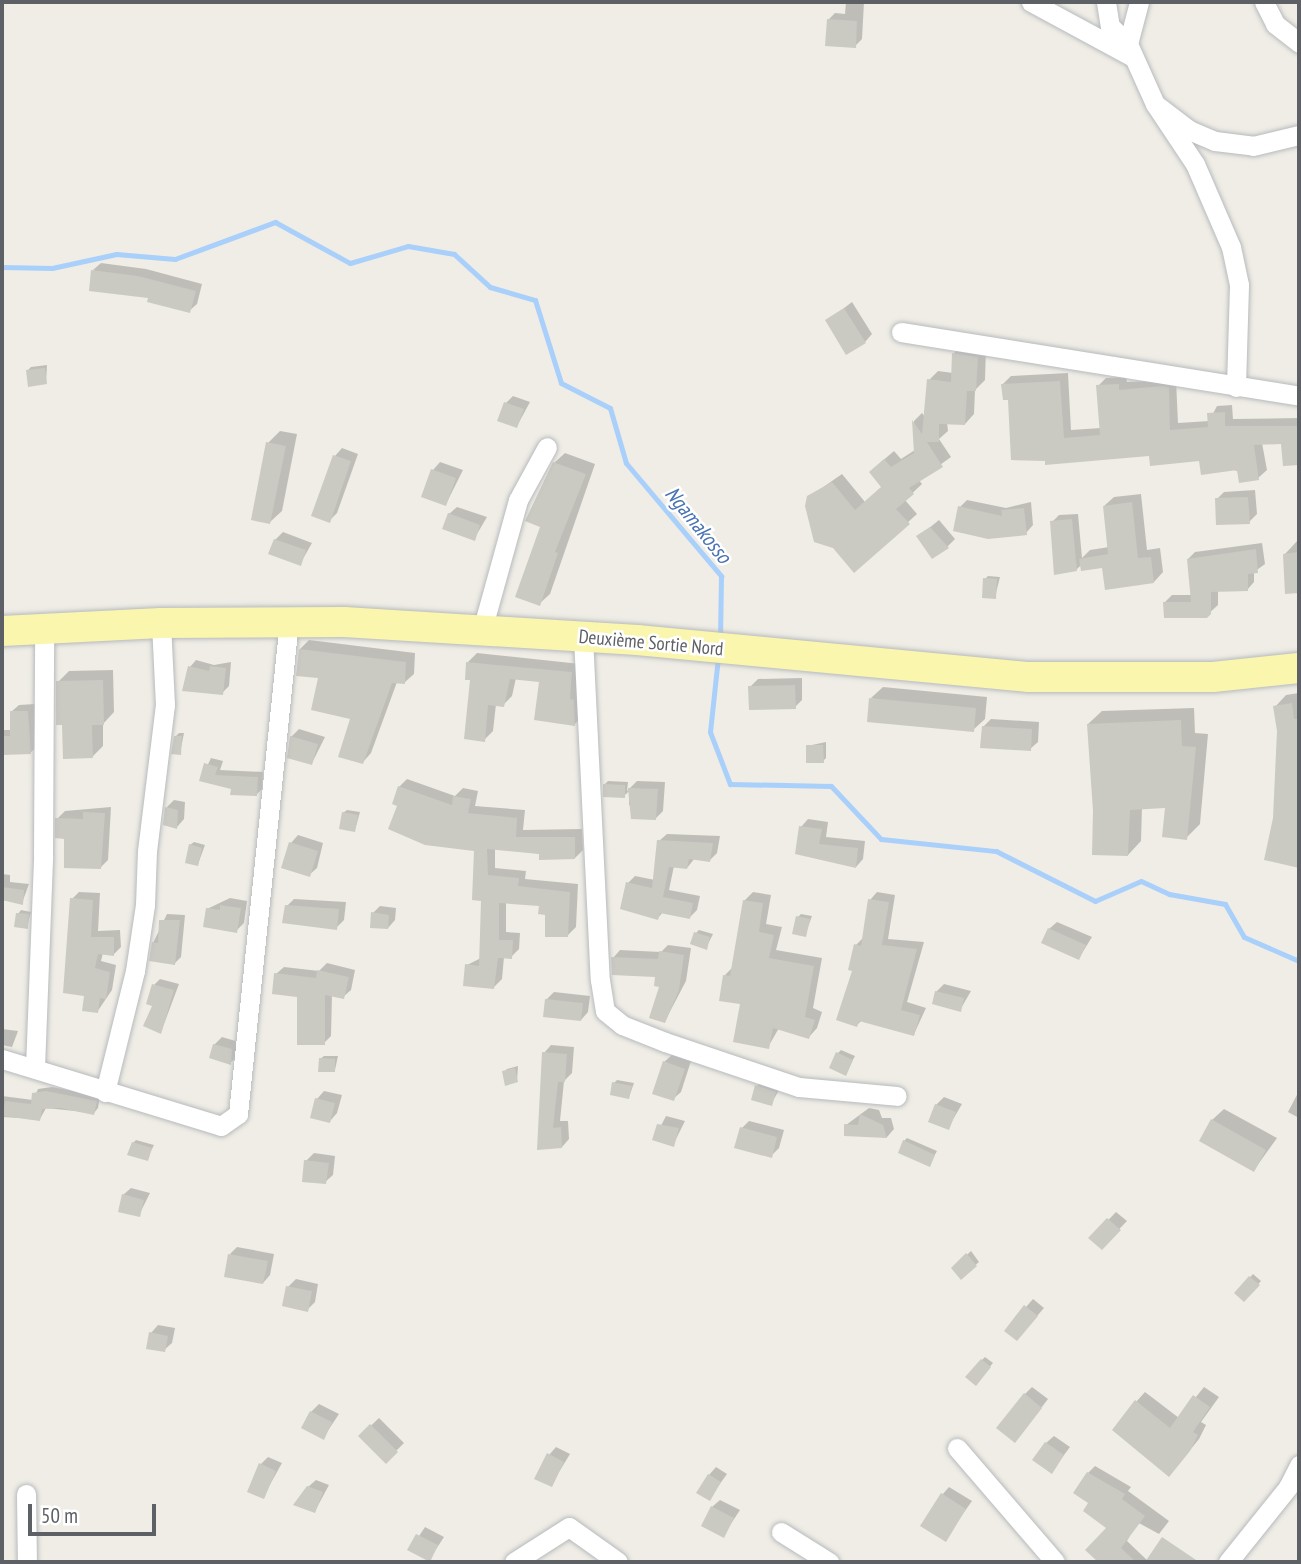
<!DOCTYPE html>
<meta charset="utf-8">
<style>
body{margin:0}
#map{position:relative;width:1301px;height:1564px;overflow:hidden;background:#efede5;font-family:"PT Sans Narrow",sans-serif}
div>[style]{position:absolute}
.shadow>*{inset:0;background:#0003}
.stream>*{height:5px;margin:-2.5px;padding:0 2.5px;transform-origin:2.5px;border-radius:2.5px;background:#a9cffb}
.building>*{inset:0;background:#cac9c2}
.roads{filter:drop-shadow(0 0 2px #b7babe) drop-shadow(0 0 2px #b7babe)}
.minor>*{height:19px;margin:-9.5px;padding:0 9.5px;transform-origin:9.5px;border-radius:9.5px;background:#fff}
.primary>*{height:30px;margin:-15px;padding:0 15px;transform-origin:15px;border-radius:15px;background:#fbf6ae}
span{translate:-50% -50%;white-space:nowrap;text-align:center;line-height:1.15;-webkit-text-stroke:5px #fff;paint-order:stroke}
.street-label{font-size:19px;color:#5d6065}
.water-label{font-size:21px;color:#4973b5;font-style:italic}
.frame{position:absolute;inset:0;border:4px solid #5d6065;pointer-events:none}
.scale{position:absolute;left:28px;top:1504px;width:128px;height:32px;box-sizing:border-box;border:4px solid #5d6065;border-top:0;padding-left:9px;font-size:21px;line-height:24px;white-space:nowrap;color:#5d6065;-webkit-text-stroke:5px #fff;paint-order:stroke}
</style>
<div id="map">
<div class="shadow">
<div style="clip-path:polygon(846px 2px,864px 2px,862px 39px,855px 46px,828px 20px,835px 13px,845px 14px)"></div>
<div style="clip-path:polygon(101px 263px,146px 269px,202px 284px,197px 304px,189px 311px,150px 297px,93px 270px)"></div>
<div style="clip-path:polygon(852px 302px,872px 334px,865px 342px,827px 321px)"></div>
<div style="clip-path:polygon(963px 344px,986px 348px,985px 380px,975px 390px,974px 414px,965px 424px,947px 422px,948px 431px,939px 439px,951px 457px,919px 480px,922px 484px,905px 500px,917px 514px,854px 571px,809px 497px,842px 474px,865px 502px,883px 486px,880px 463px,894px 451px,901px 459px,915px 450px,914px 421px,922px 413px,925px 417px,929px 380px,938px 371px,953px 373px,954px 353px)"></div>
<div style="clip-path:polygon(47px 365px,46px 383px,27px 371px,31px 367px)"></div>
<div style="clip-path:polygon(1068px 373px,1071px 430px,1101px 428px,1098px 386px,1106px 378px,1126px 377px,1127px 382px,1176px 380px,1178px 423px,1209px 421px,1217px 406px,1232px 405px,1233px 419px,1299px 418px,1299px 463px,1284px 464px,1283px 442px,1262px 443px,1267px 470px,1258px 478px,1201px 459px,1151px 454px,1047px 463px,1003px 384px,1011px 376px)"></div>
<div style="clip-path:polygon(513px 396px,530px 402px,517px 426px,506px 403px)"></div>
<div style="clip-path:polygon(280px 431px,297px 434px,282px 511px,270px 522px,268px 443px)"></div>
<div style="clip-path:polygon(342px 448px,358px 454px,337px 513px,329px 521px,335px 456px)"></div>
<div style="clip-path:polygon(565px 453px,595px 464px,550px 594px,539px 604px,543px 526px,554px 463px)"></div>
<div style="clip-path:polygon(440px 462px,463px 470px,446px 504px,433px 470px)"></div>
<div style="clip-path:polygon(1255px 490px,1257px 514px,1249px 522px,1217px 499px,1224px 492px)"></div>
<div style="clip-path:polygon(1141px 494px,1147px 550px,1160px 548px,1163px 572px,1154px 582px,1104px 566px,1082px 564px,1076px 570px,1052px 522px,1059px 515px,1078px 514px,1082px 558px,1090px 550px,1109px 547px,1104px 506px,1114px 497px)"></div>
<div style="clip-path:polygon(967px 500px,1006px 508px,1031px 502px,1033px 525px,1026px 533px,960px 507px)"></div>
<div style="clip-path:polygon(457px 507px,487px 517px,474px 539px,449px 514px)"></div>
<div style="clip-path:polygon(939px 520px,955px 539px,947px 547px,918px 537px)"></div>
<div style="clip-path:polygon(283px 532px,312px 543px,300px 564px,275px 540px)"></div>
<div style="clip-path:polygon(1299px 539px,1299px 592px,1287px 592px,1285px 554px)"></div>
<div style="clip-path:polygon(1262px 543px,1265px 564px,1254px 572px,1254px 582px,1247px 590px,1218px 590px,1218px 605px,1206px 616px,1165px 602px,1172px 595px,1192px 595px,1188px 559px,1195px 552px)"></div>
<div style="clip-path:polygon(988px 576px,1000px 577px,995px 597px,985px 579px)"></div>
<div style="clip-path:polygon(309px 640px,415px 653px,414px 674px,405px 682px,397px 682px,371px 753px,363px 762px,352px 717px,300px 649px)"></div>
<div style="clip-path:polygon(477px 653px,580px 664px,583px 715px,575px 724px,541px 681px,516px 678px,512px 696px,503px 705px,496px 704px,493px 731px,484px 740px,468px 662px)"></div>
<div style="clip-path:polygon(196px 660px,214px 665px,231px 662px,229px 686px,222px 693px,190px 667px)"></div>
<div style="clip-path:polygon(113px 670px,114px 712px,103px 724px,103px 746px,92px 757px,64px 724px,58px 682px,69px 671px)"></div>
<div style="clip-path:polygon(802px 678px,802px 700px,795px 707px,750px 687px,758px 679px)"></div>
<div style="clip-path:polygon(883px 687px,987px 697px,985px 719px,973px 730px,871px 698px)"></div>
<div style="clip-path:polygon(1299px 693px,1299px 866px,1266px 859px,1275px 818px,1278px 731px,1275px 707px,1286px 695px)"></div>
<div style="clip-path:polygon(35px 704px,38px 746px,30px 753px,2px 753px,2px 730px,12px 730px,11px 712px,19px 705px)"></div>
<div style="clip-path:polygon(1194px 708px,1195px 733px,1208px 734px,1200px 824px,1186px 838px,1167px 807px,1142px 807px,1141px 841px,1128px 855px,1095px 811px,1088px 724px,1102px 711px)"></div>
<div style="clip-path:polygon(991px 719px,1039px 722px,1038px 742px,1030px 749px,983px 727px)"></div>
<div style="clip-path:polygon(299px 729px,325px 737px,312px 763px,291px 737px)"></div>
<div style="clip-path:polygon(179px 733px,184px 733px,180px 753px,175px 737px)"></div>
<div style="clip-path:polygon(826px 742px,826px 758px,823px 761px,807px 746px)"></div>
<div style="clip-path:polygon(211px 758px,223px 761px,220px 770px,263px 772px,262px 789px,256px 795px,201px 779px)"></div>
<div style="clip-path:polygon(407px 779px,455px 796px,463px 788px,478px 791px,475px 806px,525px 810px,523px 830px,582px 829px,583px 850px,575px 858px,495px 848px,495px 868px,526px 871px,525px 879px,578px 884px,576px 927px,568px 935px,541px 905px,506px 901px,506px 932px,520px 933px,519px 949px,511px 957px,504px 957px,502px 979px,494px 987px,467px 965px,481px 958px,483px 899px,475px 850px,400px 805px,399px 787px)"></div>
<div style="clip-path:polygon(608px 781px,628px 782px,627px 791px,637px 781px,665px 782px,663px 811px,656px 818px,629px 805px,629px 791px,624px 796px,604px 785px)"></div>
<div style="clip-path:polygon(174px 800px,185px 802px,184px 819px,177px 827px,167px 807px)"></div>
<div style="clip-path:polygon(111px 807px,108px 860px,101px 867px,66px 837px,57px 819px,65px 811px)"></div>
<div style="clip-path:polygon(347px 810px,360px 812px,355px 830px,343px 813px)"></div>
<div style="clip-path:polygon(808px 819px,828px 822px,826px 837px,865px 841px,863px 859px,856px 867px,797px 853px,801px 827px)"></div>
<div style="clip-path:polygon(667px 834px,720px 836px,717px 853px,710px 860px,695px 858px,687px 868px,674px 866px,669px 890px,700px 896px,697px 910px,690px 917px,663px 912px,658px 918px,628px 883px,635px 876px,655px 880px,659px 841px)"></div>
<div style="clip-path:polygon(298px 835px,323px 843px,317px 868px,309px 875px,291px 843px)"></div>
<div style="clip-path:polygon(194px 842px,205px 845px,198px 864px,190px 845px)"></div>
<div style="clip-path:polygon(2px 874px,10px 875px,10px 882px,29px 884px,22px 903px,2px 900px)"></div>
<div style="clip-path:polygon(79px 892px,100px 893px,98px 931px,120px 930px,121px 947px,114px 954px,103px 953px,101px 961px,116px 965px,112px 990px,97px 1012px,86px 994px,72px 899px)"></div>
<div style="clip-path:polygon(753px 892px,771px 895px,766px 924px,782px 927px,776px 950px,822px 958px,813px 1008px,822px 1012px,817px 1028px,809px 1037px,779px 1028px,768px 1047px,725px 975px,733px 967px,744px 901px)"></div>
<div style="clip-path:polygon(877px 892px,895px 895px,888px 939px,924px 942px,907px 1002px,926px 1008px,914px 1034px,862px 1020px,857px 1025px,856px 945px,864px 937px,870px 900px)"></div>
<div style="clip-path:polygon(230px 898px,247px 901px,244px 923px,236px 931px,207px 909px)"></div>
<div style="clip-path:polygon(294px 899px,346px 902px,344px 920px,336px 928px,287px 906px)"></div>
<div style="clip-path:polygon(380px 906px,396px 908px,395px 920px,388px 928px,373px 913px)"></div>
<div style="clip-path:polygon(21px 910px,31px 912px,27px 927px,18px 914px)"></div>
<div style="clip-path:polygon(167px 914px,185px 915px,181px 957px,175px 963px,153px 943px)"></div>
<div style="clip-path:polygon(801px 914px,812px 916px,805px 935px,798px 917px)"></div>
<div style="clip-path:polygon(1057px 922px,1092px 937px,1079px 958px,1049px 929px)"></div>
<div style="clip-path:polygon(699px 930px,713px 934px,706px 948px,696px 933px)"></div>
<div style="clip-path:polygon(668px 945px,691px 948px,686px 981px,665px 1021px,657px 975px,613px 958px,620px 950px,661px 952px)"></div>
<div style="clip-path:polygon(327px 963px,355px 970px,351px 990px,343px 997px,332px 995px,331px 1036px,324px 1043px,299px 995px,276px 974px,284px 967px,319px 971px)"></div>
<div style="clip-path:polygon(160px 979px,179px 984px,161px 1032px,154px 985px)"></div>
<div style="clip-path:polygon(944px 984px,971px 991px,960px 1010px,936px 992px)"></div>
<div style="clip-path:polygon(554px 992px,590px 996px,588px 1012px,581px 1020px,546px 1000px)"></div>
<div style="clip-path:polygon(2px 1029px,18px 1031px,12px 1047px,2px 1045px)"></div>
<div style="clip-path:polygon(222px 1037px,239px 1042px,238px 1056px,230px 1063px,214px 1045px)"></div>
<div style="clip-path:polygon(551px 1045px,574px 1047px,572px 1073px,564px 1081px,560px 1121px,568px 1121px,569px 1139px,562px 1147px,539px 1148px,544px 1053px)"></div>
<div style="clip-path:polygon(841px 1050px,855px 1056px,845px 1074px,838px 1053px)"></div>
<div style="clip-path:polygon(672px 1055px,691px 1061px,681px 1092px,673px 1099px,664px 1062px)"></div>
<div style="clip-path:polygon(324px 1056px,338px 1056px,335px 1070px,320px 1059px)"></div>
<div style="clip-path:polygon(518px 1066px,517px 1081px,504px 1072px,507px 1069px)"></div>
<div style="clip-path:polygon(764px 1079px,782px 1085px,771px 1104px,757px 1086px)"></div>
<div style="clip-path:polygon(617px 1080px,634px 1083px,629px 1097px,614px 1083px)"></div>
<div style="clip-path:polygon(52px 1087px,100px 1096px,98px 1108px,94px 1113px,46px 1108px,40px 1119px,2px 1117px,2px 1096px,33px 1100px,38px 1089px)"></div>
<div style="clip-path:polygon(324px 1091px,342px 1095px,337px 1113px,330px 1121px,317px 1099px)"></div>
<div style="clip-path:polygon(1299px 1091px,1299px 1118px,1288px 1112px)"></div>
<div style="clip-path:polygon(944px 1097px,962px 1104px,948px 1128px,936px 1105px)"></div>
<div style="clip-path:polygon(869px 1108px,879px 1110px,882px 1118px,891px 1118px,894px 1129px,887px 1137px,846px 1135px,846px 1125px)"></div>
<div style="clip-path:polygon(1224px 1109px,1277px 1138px,1254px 1170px,1212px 1120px)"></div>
<div style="clip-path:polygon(666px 1116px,685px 1121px,673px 1145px,654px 1139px)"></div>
<div style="clip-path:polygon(749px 1121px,784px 1130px,779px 1148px,771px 1156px,742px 1128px)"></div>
<div style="clip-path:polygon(907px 1138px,937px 1151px,929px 1165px,904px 1141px)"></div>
<div style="clip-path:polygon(136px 1140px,154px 1145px,147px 1159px,133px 1143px)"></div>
<div style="clip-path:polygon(314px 1153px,335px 1156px,333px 1175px,325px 1182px,306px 1161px)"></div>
<div style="clip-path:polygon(131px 1188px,150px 1193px,139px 1215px,123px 1195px)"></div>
<div style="clip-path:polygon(1116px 1212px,1127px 1221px,1101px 1248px,1091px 1238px)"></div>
<div style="clip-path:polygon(237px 1247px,274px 1254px,270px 1275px,263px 1283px,230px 1254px)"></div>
<div style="clip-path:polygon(971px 1251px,979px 1262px,961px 1277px,953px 1268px)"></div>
<div style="clip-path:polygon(1253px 1274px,1261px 1281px,1244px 1300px,1236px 1293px)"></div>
<div style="clip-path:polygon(296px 1279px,318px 1284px,315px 1302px,307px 1310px,288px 1287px)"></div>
<div style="clip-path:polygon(1033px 1299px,1044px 1308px,1024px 1331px,1026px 1307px)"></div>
<div style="clip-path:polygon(158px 1325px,175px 1328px,172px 1343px,164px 1350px,151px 1333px)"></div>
<div style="clip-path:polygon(985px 1357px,993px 1363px,976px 1383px,982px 1360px)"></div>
<div style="clip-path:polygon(1032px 1387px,1048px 1399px,1022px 1433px,1025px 1394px)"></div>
<div style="clip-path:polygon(1204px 1387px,1219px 1397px,1201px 1422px,1206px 1425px,1199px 1439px,1178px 1465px,1136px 1402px,1145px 1392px,1179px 1418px)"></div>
<div style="clip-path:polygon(319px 1404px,339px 1414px,323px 1438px,311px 1412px)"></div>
<div style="clip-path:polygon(379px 1418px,404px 1443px,386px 1461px,360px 1436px)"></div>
<div style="clip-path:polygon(1054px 1436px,1070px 1447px,1052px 1471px,1046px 1443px)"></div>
<div style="clip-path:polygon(556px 1447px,570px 1454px,551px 1485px,549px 1455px)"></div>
<div style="clip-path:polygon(268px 1457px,282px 1463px,263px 1497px,261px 1464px)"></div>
<div style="clip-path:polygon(1095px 1466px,1131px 1487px,1128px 1491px,1169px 1521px,1159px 1534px,1137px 1522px,1127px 1541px,1148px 1561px,1160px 1547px,1183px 1562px,1100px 1562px,1087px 1550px,1109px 1528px,1091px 1503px,1088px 1473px)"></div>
<div style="clip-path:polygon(716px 1467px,727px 1474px,709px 1499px,709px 1475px)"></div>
<div style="clip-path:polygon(316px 1480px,329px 1485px,315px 1511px,308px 1487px)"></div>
<div style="clip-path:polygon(949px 1487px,972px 1501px,945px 1539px,942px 1495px)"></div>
<div style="clip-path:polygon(720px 1500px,740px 1510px,723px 1536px,712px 1507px)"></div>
<div style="clip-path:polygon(425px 1527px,444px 1537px,429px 1560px,410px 1550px)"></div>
</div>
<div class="stream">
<div style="left:2px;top:267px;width:50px;rotate:1.1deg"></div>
<div style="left:52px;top:268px;width:66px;rotate:-12.3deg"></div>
<div style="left:116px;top:254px;width:59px;rotate:4.8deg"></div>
<div style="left:175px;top:259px;width:107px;rotate:-20.3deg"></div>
<div style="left:275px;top:222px;width:85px;rotate:28.7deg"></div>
<div style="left:350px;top:263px;width:60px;rotate:-16.3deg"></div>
<div style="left:408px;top:246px;width:47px;rotate:9.9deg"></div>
<div style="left:454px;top:254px;width:49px;rotate:42.5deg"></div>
<div style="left:490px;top:287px;width:47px;rotate:16.1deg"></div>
<div style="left:535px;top:300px;width:87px;rotate:72.6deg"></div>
<div style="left:561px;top:383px;width:55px;rotate:27deg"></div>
<div style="left:610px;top:408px;width:57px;rotate:73.8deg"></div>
<div style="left:626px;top:463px;width:148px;rotate:49.9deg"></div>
<div style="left:721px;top:576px;width:61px;rotate:90.9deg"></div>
<div style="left:718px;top:657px;width:75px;rotate:96.1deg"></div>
<div style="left:710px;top:732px;width:56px;rotate:69deg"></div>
<div style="left:730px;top:784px;width:101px;rotate:1.1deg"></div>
<div style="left:831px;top:786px;width:73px;rotate:46.7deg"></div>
<div style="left:881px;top:839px;width:116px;rotate:6deg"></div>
<div style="left:996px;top:851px;width:111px;rotate:26.8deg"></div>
<div style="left:1095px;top:901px;width:50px;rotate:-23.5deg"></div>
<div style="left:1141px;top:881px;width:31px;rotate:25deg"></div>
<div style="left:1169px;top:894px;width:57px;rotate:10.1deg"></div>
<div style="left:1225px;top:904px;width:38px;rotate:60deg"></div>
<div style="left:1244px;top:937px;width:60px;rotate:23.6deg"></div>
</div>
<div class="building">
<div style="clip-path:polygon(827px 19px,857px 21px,856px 48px,825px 46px)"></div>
<div style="clip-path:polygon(91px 270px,138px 276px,196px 291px,190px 313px,147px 302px,148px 298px,89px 291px)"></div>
<div style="clip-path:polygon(844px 308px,866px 343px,846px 355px,825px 320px)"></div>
<div style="clip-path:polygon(952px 353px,978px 357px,976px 391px,967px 391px,965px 425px,939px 424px,939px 442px,927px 442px,943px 467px,909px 488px,914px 494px,896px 509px,910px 524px,854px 573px,833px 548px,814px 542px,805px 506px,807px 496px,832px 482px,855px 510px,881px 487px,869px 472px,884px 459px,891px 467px,914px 453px,912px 420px,922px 434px,927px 379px,951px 382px)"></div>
<div style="clip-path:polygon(45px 368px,47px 384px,28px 387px,26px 370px)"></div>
<div style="clip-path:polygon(1060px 381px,1064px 438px,1100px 435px,1096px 385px,1119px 384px,1119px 390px,1162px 386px,1169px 387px,1170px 430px,1208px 427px,1207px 413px,1225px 412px,1225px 426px,1299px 426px,1299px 465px,1283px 466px,1281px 444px,1254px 445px,1259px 480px,1239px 483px,1237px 470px,1201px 475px,1199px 461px,1150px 466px,1149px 456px,1045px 465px,1045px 461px,1011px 460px,1008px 400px,1003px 400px,1001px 384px)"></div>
<div style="clip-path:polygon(504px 402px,524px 409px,517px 428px,497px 421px)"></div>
<div style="clip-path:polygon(266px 442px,286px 446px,270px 524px,251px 520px)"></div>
<div style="clip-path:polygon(333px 455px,351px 461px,330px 523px,311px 516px)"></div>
<div style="clip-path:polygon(553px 462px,586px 474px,555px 552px,558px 553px,540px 606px,515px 597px,540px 527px,525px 521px)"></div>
<div style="clip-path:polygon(431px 469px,456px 478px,446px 506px,421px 497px)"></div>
<div style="clip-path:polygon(1248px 497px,1250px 524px,1216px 525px,1215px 498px)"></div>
<div style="clip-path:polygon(1132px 502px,1138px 558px,1151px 557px,1154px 583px,1105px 590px,1102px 568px,1081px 571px,1079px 559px,1108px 554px,1103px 506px)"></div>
<div style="clip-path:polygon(958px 506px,1002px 516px,1001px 510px,1024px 508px,1027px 535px,988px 539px,953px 531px)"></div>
<div style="clip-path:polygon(448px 513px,480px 525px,475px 541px,442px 529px)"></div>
<div style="clip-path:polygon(1072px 519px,1077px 571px,1054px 575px,1050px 521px)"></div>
<div style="clip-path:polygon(930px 527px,949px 548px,932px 559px,916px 536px)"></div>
<div style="clip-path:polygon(274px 539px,306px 550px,301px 566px,268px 554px)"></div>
<div style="clip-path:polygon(1256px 549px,1258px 573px,1248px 574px,1248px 591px,1211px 592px,1211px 614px,1207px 618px,1164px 618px,1163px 602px,1191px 602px,1187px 559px)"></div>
<div style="clip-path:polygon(1299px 552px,1299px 593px,1285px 594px,1283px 554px)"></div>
<div style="clip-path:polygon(983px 578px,997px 579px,996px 599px,982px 598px)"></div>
<div style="clip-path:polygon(299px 649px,406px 662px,405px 684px,392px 683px,363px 764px,338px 757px,350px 719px,311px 710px,318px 678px,296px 676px)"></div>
<div style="clip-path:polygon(466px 662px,572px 672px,570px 699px,574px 700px,575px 726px,534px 720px,539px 682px,510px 679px,504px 707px,488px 705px,485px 742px,464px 739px,470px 680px,465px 680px)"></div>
<div style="clip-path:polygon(188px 666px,209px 671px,210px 666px,226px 668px,223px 695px,182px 691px)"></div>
<div style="clip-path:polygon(103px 680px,104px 725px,92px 725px,93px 758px,63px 759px,62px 725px,56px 725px,56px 681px)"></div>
<div style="clip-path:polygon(795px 685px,796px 709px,749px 710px,748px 686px)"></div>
<div style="clip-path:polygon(869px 698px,976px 708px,974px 732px,867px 722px)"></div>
<div style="clip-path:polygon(1292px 703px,1294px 719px,1299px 719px,1299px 868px,1264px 860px,1273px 818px,1277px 731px,1273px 706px)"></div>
<div style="clip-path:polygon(10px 711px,28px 711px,31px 754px,2px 755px,2px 736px,10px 736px)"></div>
<div style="clip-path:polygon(1181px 720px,1182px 746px,1196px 747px,1187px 840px,1162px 837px,1165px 808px,1130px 810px,1128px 856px,1092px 855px,1093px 811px,1087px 724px)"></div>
<div style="clip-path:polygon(982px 726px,1032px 729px,1031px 751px,980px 748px)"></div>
<div style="clip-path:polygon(174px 736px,182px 736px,181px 755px,171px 754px)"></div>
<div style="clip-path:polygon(290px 736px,318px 744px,312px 765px,287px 758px)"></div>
<div style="clip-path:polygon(806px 745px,823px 745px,824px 763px,806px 763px)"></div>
<div style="clip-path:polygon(204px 763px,218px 767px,215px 775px,258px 777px,257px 796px,230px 795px,231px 789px,199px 781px)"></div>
<div style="clip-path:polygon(603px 784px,625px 785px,625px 798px,603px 797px)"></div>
<div style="clip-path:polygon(398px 786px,452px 805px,453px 796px,471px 799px,468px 813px,517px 818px,516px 837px,575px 837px,575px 859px,539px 860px,539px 854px,487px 849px,488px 875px,519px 878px,518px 886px,570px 892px,568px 937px,545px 937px,545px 915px,538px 914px,539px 906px,499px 903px,499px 940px,513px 940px,512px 959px,498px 958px,494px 989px,463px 986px,465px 964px,479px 966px,481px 901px,472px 900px,474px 851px,425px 845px,388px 829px,397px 806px,392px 804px)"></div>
<div style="clip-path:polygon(628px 788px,658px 789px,656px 820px,631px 819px)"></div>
<div style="clip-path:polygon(165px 807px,178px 810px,177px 829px,163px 825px)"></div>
<div style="clip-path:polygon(83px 812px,105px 813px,101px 869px,64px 868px,64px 839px,55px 838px,55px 818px,83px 819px)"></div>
<div style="clip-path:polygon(342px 812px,358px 815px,355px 832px,339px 829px)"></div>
<div style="clip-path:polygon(799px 826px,822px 829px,819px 844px,858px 848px,856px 868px,795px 854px)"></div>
<div style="clip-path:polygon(657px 840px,713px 843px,710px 862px,689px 859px,687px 869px,669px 867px,663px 897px,693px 903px,690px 919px,660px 913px,658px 920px,620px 909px,626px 882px,652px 888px)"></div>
<div style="clip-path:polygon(289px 842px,318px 851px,310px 877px,281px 868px)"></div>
<div style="clip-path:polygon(189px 844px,202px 848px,198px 866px,185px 863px)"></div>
<div style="clip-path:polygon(2px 887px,24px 890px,23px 905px,2px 900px)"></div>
<div style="clip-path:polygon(70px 898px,93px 900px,91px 937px,114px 937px,114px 956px,98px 954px,95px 968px,110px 972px,106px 999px,100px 998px,98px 1013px,82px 1011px,84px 996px,63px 993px)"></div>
<div style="clip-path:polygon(868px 899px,889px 902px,882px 945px,917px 949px,901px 1010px,920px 1015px,914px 1036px,859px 1021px,857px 1027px,836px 1020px,852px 971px,848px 970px,854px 944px,861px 946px)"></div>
<div style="clip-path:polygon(743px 900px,763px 903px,759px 932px,774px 935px,769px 958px,814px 966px,805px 1017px,815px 1020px,809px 1039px,773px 1028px,769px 1049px,733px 1042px,740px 1004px,719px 1001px,723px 975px,730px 976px)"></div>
<div style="clip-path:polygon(220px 905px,241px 908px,237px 933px,203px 927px,206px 908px,220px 910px)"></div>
<div style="clip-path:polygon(285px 905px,339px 909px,337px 930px,282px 923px)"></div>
<div style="clip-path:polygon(371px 912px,389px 915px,388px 929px,370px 928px)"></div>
<div style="clip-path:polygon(16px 913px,29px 914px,28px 929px,14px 927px)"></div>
<div style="clip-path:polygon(796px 916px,810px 919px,806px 937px,792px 934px)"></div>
<div style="clip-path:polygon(159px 920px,180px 920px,175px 965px,149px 961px,152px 942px,158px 943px)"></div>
<div style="clip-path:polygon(1048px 928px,1086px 945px,1079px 960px,1041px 943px)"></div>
<div style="clip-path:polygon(694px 932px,710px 937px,707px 950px,690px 944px)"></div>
<div style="clip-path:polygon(659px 951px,684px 955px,679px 990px,665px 1023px,649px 1018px,659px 987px,654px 986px,655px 977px,612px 975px,611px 957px,658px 959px)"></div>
<div style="clip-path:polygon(317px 970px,349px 977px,344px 999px,325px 995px,325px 1045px,297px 1045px,297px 997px,272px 994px,274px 973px,316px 978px)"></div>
<div style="clip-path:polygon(152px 984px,174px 990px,161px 1034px,143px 1026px,152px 1006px,146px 1004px)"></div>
<div style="clip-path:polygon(935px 991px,964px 998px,961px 1012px,932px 1004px)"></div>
<div style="clip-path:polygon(545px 999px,583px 1003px,581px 1021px,543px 1017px)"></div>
<div style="clip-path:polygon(213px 1044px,232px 1049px,231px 1065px,209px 1058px)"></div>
<div style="clip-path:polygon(542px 1052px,567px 1054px,565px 1082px,558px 1082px,553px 1128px,561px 1127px,562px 1148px,537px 1150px)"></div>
<div style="clip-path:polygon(836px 1052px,853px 1060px,846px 1076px,829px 1068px)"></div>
<div style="clip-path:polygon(319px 1058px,335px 1059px,335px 1072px,318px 1072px)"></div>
<div style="clip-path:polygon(663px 1061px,685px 1069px,674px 1101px,652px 1094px)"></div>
<div style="clip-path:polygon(515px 1068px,518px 1082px,505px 1086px,502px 1071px)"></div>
<div style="clip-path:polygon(612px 1082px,632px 1086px,629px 1099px,610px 1095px)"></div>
<div style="clip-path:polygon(755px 1085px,776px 1092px,772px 1106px,751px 1100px)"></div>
<div style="clip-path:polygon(46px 1091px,97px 1101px,94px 1115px,60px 1108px,42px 1109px,40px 1121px,3px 1116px,5px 1101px,31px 1104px,32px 1093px)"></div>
<div style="clip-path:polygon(315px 1098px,335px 1103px,330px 1123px,310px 1118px)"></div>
<div style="clip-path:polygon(935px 1104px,956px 1112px,949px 1130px,928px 1122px)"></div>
<div style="clip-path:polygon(860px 1114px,883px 1125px,887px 1138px,844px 1136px,844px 1124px,858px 1125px)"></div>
<div style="clip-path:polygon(1211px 1119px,1266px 1150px,1254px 1172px,1199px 1141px)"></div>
<div style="clip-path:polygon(657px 1124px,679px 1128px,674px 1147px,652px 1140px)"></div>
<div style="clip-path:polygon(740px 1127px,777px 1137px,772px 1158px,734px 1148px)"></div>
<div style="clip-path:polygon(903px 1140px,935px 1155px,930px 1167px,898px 1153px)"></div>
<div style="clip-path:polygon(132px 1142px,152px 1148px,148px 1161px,127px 1155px)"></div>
<div style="clip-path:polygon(304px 1160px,329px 1163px,326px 1184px,302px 1182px)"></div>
<div style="clip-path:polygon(122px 1194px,144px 1200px,140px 1217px,118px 1212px)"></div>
<div style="clip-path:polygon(1107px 1218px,1121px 1230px,1102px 1250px,1088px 1238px)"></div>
<div style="clip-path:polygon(966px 1253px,977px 1266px,961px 1280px,951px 1268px)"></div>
<div style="clip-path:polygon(228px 1254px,268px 1261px,263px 1284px,224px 1277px)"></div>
<div style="clip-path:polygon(1249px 1276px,1260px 1285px,1244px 1302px,1234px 1293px)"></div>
<div style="clip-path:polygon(286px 1286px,312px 1291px,308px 1312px,282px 1306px)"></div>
<div style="clip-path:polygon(1024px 1305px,1038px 1316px,1017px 1341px,1004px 1331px)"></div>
<div style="clip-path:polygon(149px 1332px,168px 1336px,165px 1352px,146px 1349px)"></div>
<div style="clip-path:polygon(981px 1359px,991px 1367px,976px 1386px,965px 1377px)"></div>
<div style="clip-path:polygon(1024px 1393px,1042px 1408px,1015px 1443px,996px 1428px)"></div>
<div style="clip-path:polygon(1193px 1395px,1210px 1407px,1193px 1432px,1198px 1435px,1190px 1451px,1169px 1477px,1112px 1430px,1135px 1400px,1170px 1428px)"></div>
<div style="clip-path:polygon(310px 1411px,332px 1422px,324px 1440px,301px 1428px)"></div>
<div style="clip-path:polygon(370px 1424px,398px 1452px,386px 1464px,358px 1436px)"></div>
<div style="clip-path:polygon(1045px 1442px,1064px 1455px,1052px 1474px,1032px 1460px)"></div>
<div style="clip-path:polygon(547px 1453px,564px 1462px,552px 1487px,534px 1479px)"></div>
<div style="clip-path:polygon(259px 1463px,276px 1471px,264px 1499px,247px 1492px)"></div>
<div style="clip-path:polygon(1087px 1472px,1125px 1494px,1122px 1499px,1145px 1516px,1121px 1548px,1136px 1562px,1098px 1562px,1085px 1550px,1106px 1528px,1083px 1511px,1088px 1503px,1073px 1493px)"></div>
<div style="clip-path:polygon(708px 1474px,721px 1482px,710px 1501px,696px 1493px)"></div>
<div style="clip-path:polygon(307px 1486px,323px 1492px,315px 1513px,293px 1505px)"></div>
<div style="clip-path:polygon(941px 1493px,966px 1509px,946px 1542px,920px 1526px)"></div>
<div style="clip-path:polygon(711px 1506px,734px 1518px,724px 1538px,701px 1526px)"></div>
<div style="clip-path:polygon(416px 1534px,438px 1545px,430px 1562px,407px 1550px)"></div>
<div style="clip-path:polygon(1162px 1537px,1199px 1562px,1145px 1562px)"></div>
</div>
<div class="roads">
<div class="minor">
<div style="left:1031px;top:2px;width:114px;rotate:28.4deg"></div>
<div style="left:1106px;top:2px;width:24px;rotate:81deg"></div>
<div style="left:1110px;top:26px;width:25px;rotate:45deg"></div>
<div style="left:1139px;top:2px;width:43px;rotate:104.7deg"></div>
<div style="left:1128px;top:44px;width:66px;rotate:65.8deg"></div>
<div style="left:1155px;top:104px;width:43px;rotate:37.4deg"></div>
<div style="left:1189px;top:130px;width:28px;rotate:23deg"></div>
<div style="left:1215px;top:141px;width:38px;rotate:7deg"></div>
<div style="left:1253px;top:146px;width:47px;rotate:-13.4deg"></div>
<div style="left:1264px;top:2px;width:25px;rotate:63deg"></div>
<div style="left:1275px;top:24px;width:31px;rotate:38deg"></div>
<div style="left:1155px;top:104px;width:72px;rotate:56.3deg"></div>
<div style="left:1195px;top:164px;width:90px;rotate:66.6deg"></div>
<div style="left:1231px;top:247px;width:39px;rotate:78deg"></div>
<div style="left:1239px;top:285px;width:102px;rotate:91.7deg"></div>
<div style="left:901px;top:332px;width:403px;rotate:9.1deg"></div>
<div style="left:482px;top:630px;width:135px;rotate:-74.5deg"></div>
<div style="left:518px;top:500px;width:60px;rotate:-61.3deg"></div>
<div style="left:583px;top:637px;width:343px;rotate:87.2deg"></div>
<div style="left:600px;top:980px;width:31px;rotate:81deg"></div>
<div style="left:605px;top:1011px;width:22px;rotate:39deg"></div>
<div style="left:622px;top:1025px;width:46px;rotate:21.6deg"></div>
<div style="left:665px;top:1042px;width:141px;rotate:18.6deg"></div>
<div style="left:799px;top:1087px;width:98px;rotate:5.2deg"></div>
<div style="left:2px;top:1059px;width:229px;rotate:17deg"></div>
<div style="left:221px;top:1126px;width:21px;rotate:-35deg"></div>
<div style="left:238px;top:1114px;width:495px;rotate:-84.1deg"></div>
<div style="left:35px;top:1068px;width:213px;rotate:-87.8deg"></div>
<div style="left:43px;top:855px;width:226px;rotate:-89.7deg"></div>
<div style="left:105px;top:1092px;width:125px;rotate:-76.1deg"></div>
<div style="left:135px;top:971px;width:67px;rotate:-81.4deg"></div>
<div style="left:145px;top:905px;width:54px;rotate:-87.9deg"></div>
<div style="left:147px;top:851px;width:147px;rotate:-83deg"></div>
<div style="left:165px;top:705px;width:82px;rotate:-92.8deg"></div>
<div style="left:957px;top:1448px;width:150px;rotate:49.3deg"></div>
<div style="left:26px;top:1494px;width:68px;rotate:89.2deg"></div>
<div style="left:781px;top:1532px;width:57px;rotate:32deg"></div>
<div style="left:514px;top:1562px;width:65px;rotate:-32.5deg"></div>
<div style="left:569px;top:1527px;width:60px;rotate:35.5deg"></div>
<div style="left:1228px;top:1562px;width:96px;rotate:-51.3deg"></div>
<div style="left:1288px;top:1487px;width:25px;rotate:-63deg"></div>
</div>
<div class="primary">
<div style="left:2px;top:631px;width:159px;rotate:-2.9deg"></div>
<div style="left:161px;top:623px;width:183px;rotate:-0.3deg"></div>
<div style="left:344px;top:622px;width:294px;rotate:3.5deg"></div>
<div style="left:637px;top:640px;width:394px;rotate:5.4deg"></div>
<div style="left:1029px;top:677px;width:184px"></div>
<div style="left:1213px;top:677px;width:86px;rotate:-6deg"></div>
</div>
</div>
<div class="street-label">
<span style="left:651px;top:643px;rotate:5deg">Deuxième Sortie Nord</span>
</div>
<div class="water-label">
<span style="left:698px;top:525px;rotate:51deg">Ngamakosso</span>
</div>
<div class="frame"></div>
<div class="scale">50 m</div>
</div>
